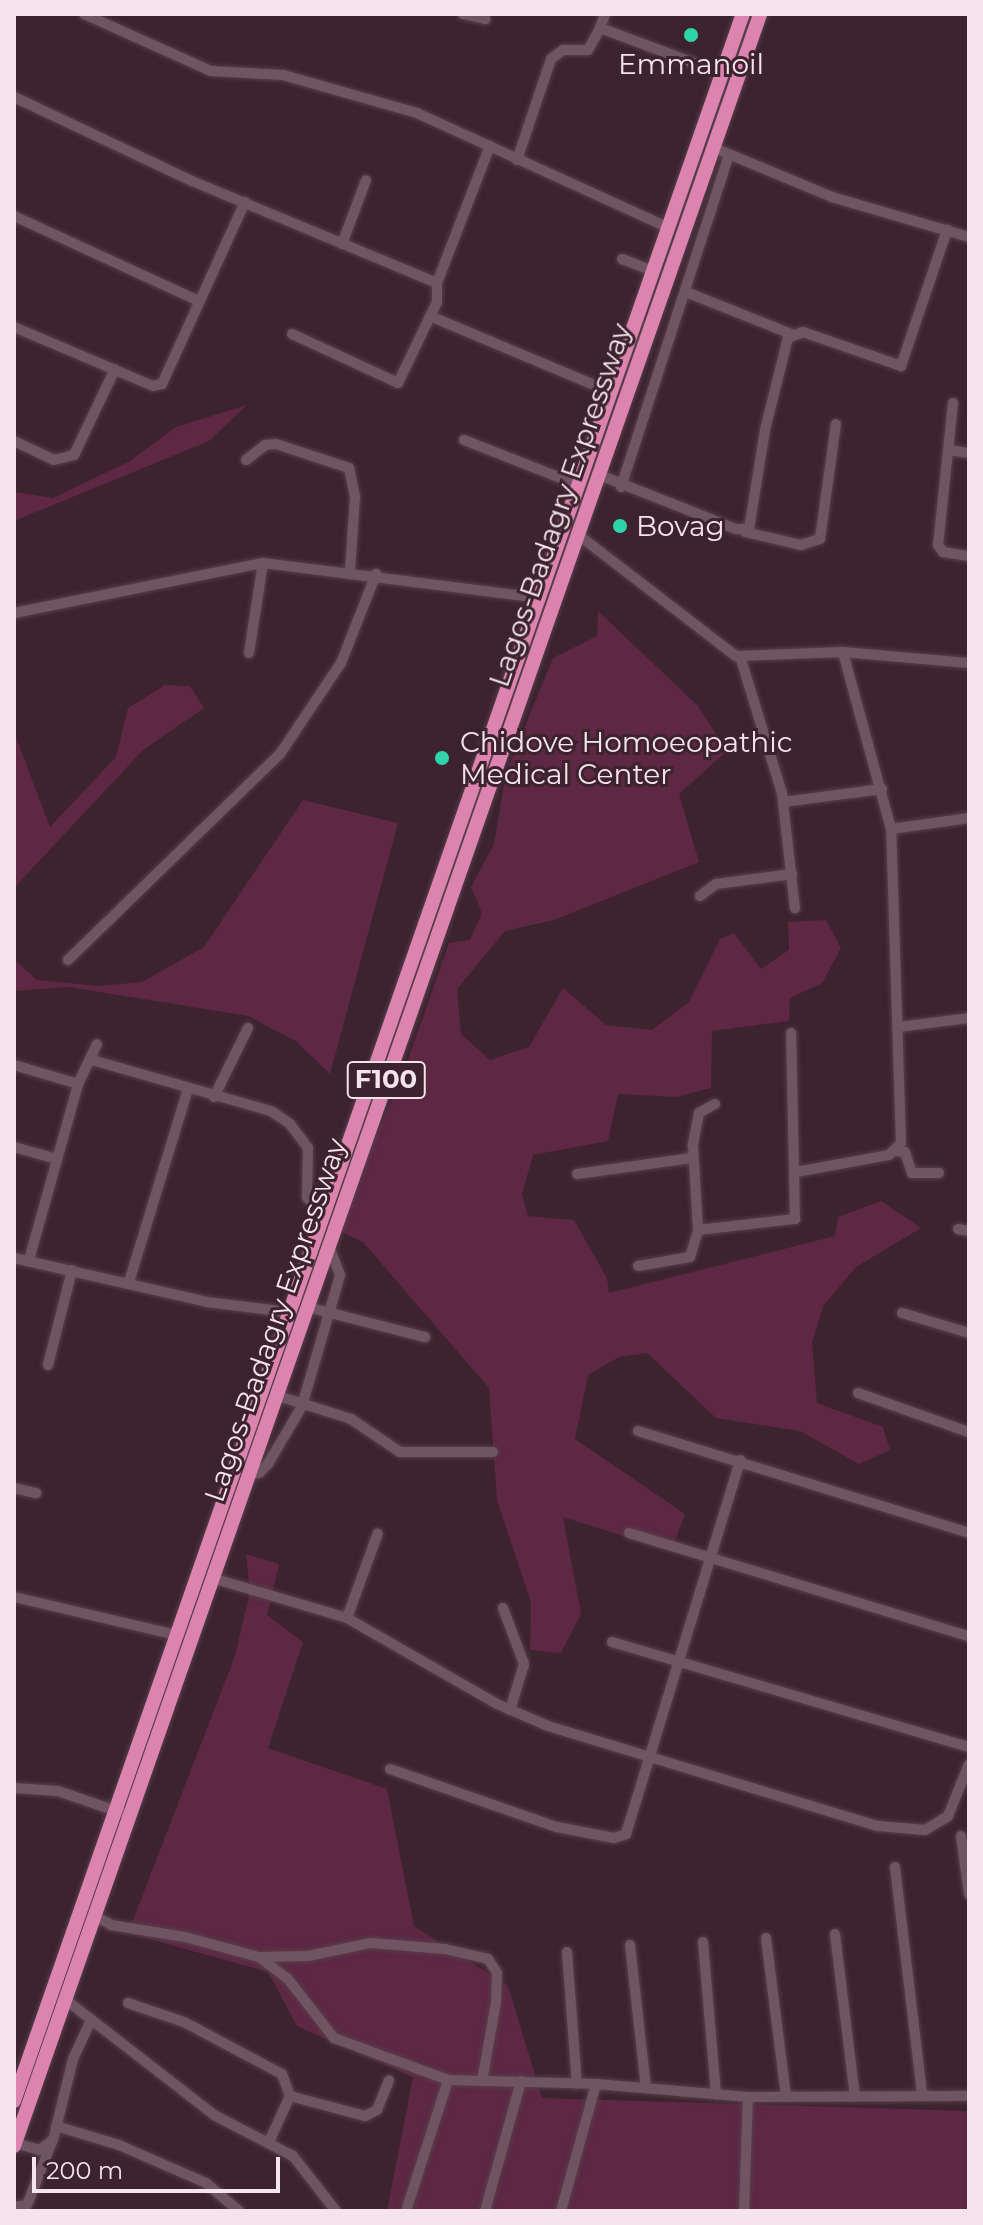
<!DOCTYPE html>
<style>
body{margin:0}
#map{position:relative;width:983px;height:2225px;overflow:hidden;background:#3c232e;font-family:Montserrat,sans-serif}
div>[style]{position:absolute}
.green>*{inset:0;background:#5e2744}
.roads{filter:drop-shadow(0 0 2px #553f4a) drop-shadow(0 0 2px #553f4a)}
.minor>*{height:10px;margin:-5px;padding:0 5px;transform-origin:5px;border-radius:5px;background:#715461}
.highway>*{height:14px;margin:-7px;padding:0 7px;transform-origin:7px;border-radius:7px;background:#dd83af}
.dots>*{width:22px;height:22px;translate:-50% -50%;box-sizing:border-box;border:4px solid #3c232e;border-radius:50%}
span{translate:-50% -50%;white-space:nowrap;text-align:center;line-height:1.15;-webkit-text-stroke:6px #3c232e;paint-order:stroke}
.shield-label span{padding:2px 6px;background:#3c232e;border:2px solid;border-radius:6px;-webkit-text-stroke-width:0}
.shield-label{font-size:26px;color:#f6e4ec;font-weight:700}
.poi-label{font-size:28px;color:#f6e4ec}
.left{translate:0 -50%;text-align:left}
.street-label{font-size:28px;color:#f6e4ec}
.frame{position:absolute;inset:0;border:16px solid #f6e4ec;pointer-events:none}
.scale{position:absolute;left:32px;top:2157px;width:248px;height:36px;box-sizing:border-box;border:4px solid #f6e4ec;border-top:0;padding-left:10px;font-size:24px;line-height:28px;white-space:nowrap;color:#f6e4ec;-webkit-text-stroke:6px #3c232e;paint-order:stroke}
</style>
<div id="map">
<div class="green">
<div style="clip-path:polygon(247px 405px,209px 441px,14px 521px,14px 492px,53px 498px,130px 461px,176px 427px)"></div>
<div style="clip-path:polygon(598px 611px,698px 706px,727px 751px,679px 794px,699px 862px,554px 920px,505px 931px,457px 989px,461px 1034px,490px 1060px,529px 1047px,563px 988px,606px 1025px,652px 1030px,689px 1002px,720px 939px,734px 933px,761px 969px,789px 950px,788px 922px,826px 920px,841px 948px,822px 983px,790px 998px,789px 1021px,712px 1031px,711px 1088px,676px 1097px,618px 1094px,608px 1141px,533px 1155px,522px 1194px,528px 1216px,574px 1220px,607px 1278px,609px 1293px,835px 1236px,838px 1217px,881px 1201px,921px 1228px,856px 1267px,823px 1306px,812px 1343px,817px 1403px,883px 1427px,890px 1450px,859px 1464px,800px 1431px,716px 1418px,647px 1353px,619px 1357px,588px 1375px,575px 1439px,685px 1514px,671px 1551px,563px 1517px,581px 1614px,561px 1653px,530px 1650px,531px 1602px,497px 1500px,489px 1388px,363px 1242px,333px 1228px,399px 1085px,449px 943px,470px 940px,482px 913px,471px 887px,494px 844px,506px 773px,553px 658px,597px 636px)"></div>
<div style="clip-path:polygon(165px 685px,190px 686px,204px 708px,143px 750px,14px 888px,14px 732px,50px 827px,116px 757px,128px 708px)"></div>
<div style="clip-path:polygon(303px 800px,398px 823px,330px 1074px,296px 1041px,248px 1016px,69px 987px,14px 991px,14px 959px,37px 980px,99px 986px,142px 982px,204px 947px)"></div>
<div style="clip-path:polygon(246px 1554px,279px 1564px,267px 1615px,303px 1642px,268px 1748px,387px 1789px,414px 1926px,508px 1986px,542px 2098px,969px 2111px,969px 2211px,387px 2211px,413px 2077px,297px 2026px,268px 1972px,128px 1933px,235px 1656px,250px 1591px)"></div>
</div>
<div class="roads">
<div class="minor">
<div style="left:84px;top:14px;width:139px;rotate:24.2deg"></div>
<div style="left:211px;top:71px;width:72px;rotate:3.2deg"></div>
<div style="left:283px;top:75px;width:139px;rotate:15.8deg"></div>
<div style="left:417px;top:113px;width:277px;rotate:24.5deg"></div>
<div style="left:463px;top:14px;width:23px;rotate:13deg"></div>
<div style="left:605px;top:14px;width:15px;rotate:110deg"></div>
<div style="left:600px;top:28px;width:129px;rotate:20.4deg"></div>
<div style="left:14px;top:97px;width:197px;rotate:25.3deg"></div>
<div style="left:192px;top:181px;width:265px;rotate:22.6deg"></div>
<div style="left:712px;top:147px;width:130px;rotate:22.6deg"></div>
<div style="left:832px;top:197px;width:143px;rotate:16.3deg"></div>
<div style="left:517px;top:160px;width:107px;rotate:-71.4deg"></div>
<div style="left:551px;top:59px;width:15px;rotate:-37deg"></div>
<div style="left:563px;top:50px;width:25px"></div>
<div style="left:588px;top:50px;width:25px;rotate:-61deg"></div>
<div style="left:14px;top:216px;width:204px;rotate:24.7deg"></div>
<div style="left:342px;top:244px;width:68px;rotate:-69.4deg"></div>
<div style="left:622px;top:259px;width:33px;rotate:21deg"></div>
<div style="left:686px;top:292px;width:113px;rotate:21.8deg"></div>
<div style="left:430px;top:316px;width:196px;rotate:22.8deg"></div>
<div style="left:14px;top:327px;width:151px;rotate:23deg"></div>
<div style="left:153px;top:386px;width:9px;rotate:-13deg"></div>
<div style="left:162px;top:384px;width:200px;rotate:-65.5deg"></div>
<div style="left:292px;top:334px;width:117px;rotate:24.8deg"></div>
<div style="left:398px;top:383px;width:90px;rotate:-64.3deg"></div>
<div style="left:437px;top:302px;width:19px;rotate:-90deg"></div>
<div style="left:437px;top:283px;width:147px;rotate:-68.9deg"></div>
<div style="left:953px;top:403px;width:143px;rotate:96deg"></div>
<div style="left:938px;top:545px;width:9px;rotate:54deg"></div>
<div style="left:943px;top:552px;width:26px;rotate:9deg"></div>
<div style="left:464px;top:440px;width:123px;rotate:21.5deg"></div>
<div style="left:14px;top:441px;width:44px;rotate:25.4deg"></div>
<div style="left:54px;top:460px;width:21px;rotate:-14deg"></div>
<div style="left:74px;top:455px;width:95px;rotate:-64.5deg"></div>
<div style="left:949px;top:450px;width:20px;rotate:9deg"></div>
<div style="left:246px;top:460px;width:24px;rotate:-38deg"></div>
<div style="left:265px;top:445px;width:11px;rotate:-5deg"></div>
<div style="left:276px;top:444px;width:77px;rotate:18.2deg"></div>
<div style="left:349px;top:468px;width:30px;rotate:78deg"></div>
<div style="left:355px;top:497px;width:74px;rotate:93.9deg"></div>
<div style="left:597px;top:474px;width:149px;rotate:21.6deg"></div>
<div style="left:736px;top:529px;width:13px"></div>
<div style="left:749px;top:529px;width:100px;rotate:-80.8deg"></div>
<div style="left:765px;top:430px;width:95px;rotate:-76deg"></div>
<div style="left:788px;top:338px;width:16px;rotate:-22deg"></div>
<div style="left:803px;top:332px;width:104px;rotate:19.1deg"></div>
<div style="left:901px;top:366px;width:144px;rotate:-71.3deg"></div>
<div style="left:621px;top:487px;width:346px;rotate:-72deg"></div>
<div style="left:745px;top:532px;width:57px;rotate:13.1deg"></div>
<div style="left:801px;top:545px;width:20px;rotate:-18deg"></div>
<div style="left:820px;top:539px;width:116px;rotate:-82.1deg"></div>
<div style="left:576px;top:533px;width:202px;rotate:37.6deg"></div>
<div style="left:736px;top:656px;width:107px;rotate:-2.1deg"></div>
<div style="left:843px;top:652px;width:126px;rotate:5deg"></div>
<div style="left:14px;top:613px;width:254px;rotate:-11.4deg"></div>
<div style="left:263px;top:563px;width:278px;rotate:7.2deg"></div>
<div style="left:249px;top:653px;width:91px;rotate:-81.2deg"></div>
<div style="left:740px;top:656px;width:143px;rotate:73deg"></div>
<div style="left:782px;top:793px;width:116px;rotate:83.6deg"></div>
<div style="left:783px;top:802px;width:100px;rotate:-7.5deg"></div>
<div style="left:891px;top:829px;width:79px;rotate:-8deg"></div>
<div style="left:700px;top:896px;width:20px;rotate:-37deg"></div>
<div style="left:716px;top:884px;width:77px;rotate:-7.5deg"></div>
<div style="left:68px;top:960px;width:296px;rotate:-44.2deg"></div>
<div style="left:280px;top:754px;width:110px;rotate:-56.2deg"></div>
<div style="left:341px;top:663px;width:96px;rotate:-68.5deg"></div>
<div style="left:898px;top:1027px;width:72px;rotate:-7.2deg"></div>
<div style="left:92px;top:1060px;width:186px;rotate:15.9deg"></div>
<div style="left:271px;top:1111px;width:23px;rotate:34deg"></div>
<div style="left:290px;top:1124px;width:30px;rotate:53deg"></div>
<div style="left:308px;top:1148px;width:49px;rotate:91.2deg"></div>
<div style="left:307px;top:1197px;width:24px;rotate:54deg"></div>
<div style="left:14px;top:1065px;width:67px;rotate:16.5deg"></div>
<div style="left:214px;top:1097px;width:77px;rotate:-63.8deg"></div>
<div style="left:715px;top:1104px;width:18px;rotate:151deg"></div>
<div style="left:699px;top:1113px;width:33px;rotate:101deg"></div>
<div style="left:693px;top:1145px;width:85px;rotate:86.6deg"></div>
<div style="left:698px;top:1230px;width:98px;rotate:-6.5deg"></div>
<div style="left:795px;top:1219px;width:186px;rotate:-91.2deg"></div>
<div style="left:14px;top:1147px;width:45px;rotate:15.6deg"></div>
<div style="left:895px;top:1151px;width:10px;rotate:6deg"></div>
<div style="left:905px;top:1152px;width:22px;rotate:72deg"></div>
<div style="left:912px;top:1173px;width:27px"></div>
<div style="left:796px;top:1172px;width:95px;rotate:-10.4deg"></div>
<div style="left:889px;top:1155px;width:17px;rotate:-45deg"></div>
<div style="left:901px;top:1143px;width:314px;rotate:-91.8deg"></div>
<div style="left:891px;top:829px;width:183px;rotate:-105.2deg"></div>
<div style="left:577px;top:1174px;width:116px;rotate:-7.9deg"></div>
<div style="left:958px;top:1229px;width:11px;rotate:10deg"></div>
<div style="left:14px;top:1258px;width:198px;rotate:12.8deg"></div>
<div style="left:207px;top:1302px;width:81px;rotate:7.1deg"></div>
<div style="left:29px;top:1260px;width:183px;rotate:-74.4deg"></div>
<div style="left:78px;top:1084px;width:44px;rotate:-64.6deg"></div>
<div style="left:638px;top:1266px;width:53px;rotate:-9.8deg"></div>
<div style="left:690px;top:1257px;width:28px;rotate:-73deg"></div>
<div style="left:129px;top:1282px;width:202px;rotate:-73deg"></div>
<div style="left:307px;top:1307px;width:122px;rotate:14.3deg"></div>
<div style="left:902px;top:1313px;width:70px;rotate:16.6deg"></div>
<div style="left:48px;top:1365px;width:98px;rotate:-75.8deg"></div>
<div style="left:858px;top:1393px;width:118px;rotate:19.4deg"></div>
<div style="left:275px;top:1395px;width:80px;rotate:17.5deg"></div>
<div style="left:351px;top:1419px;width:59px;rotate:34deg"></div>
<div style="left:400px;top:1452px;width:93px"></div>
<div style="left:638px;top:1431px;width:346px;rotate:17.1deg"></div>
<div style="left:249px;top:1473px;width:10px"></div>
<div style="left:259px;top:1473px;width:13px;rotate:-45deg"></div>
<div style="left:268px;top:1464px;width:67px;rotate:-59.6deg"></div>
<div style="left:302px;top:1406px;width:136px;rotate:-73.8deg"></div>
<div style="left:340px;top:1275px;width:33px;rotate:-111deg"></div>
<div style="left:14px;top:1488px;width:23px;rotate:13deg"></div>
<div style="left:629px;top:1533px;width:355px;rotate:16.9deg"></div>
<div style="left:212px;top:1578px;width:141px;rotate:16.5deg"></div>
<div style="left:347px;top:1618px;width:173px;rotate:29.8deg"></div>
<div style="left:497px;top:1704px;width:56px;rotate:23.3deg"></div>
<div style="left:548px;top:1726px;width:345px;rotate:16.9deg"></div>
<div style="left:878px;top:1826px;width:47px;rotate:4.9deg"></div>
<div style="left:925px;top:1830px;width:27px;rotate:-31deg"></div>
<div style="left:948px;top:1816px;width:56px;rotate:-68deg"></div>
<div style="left:14px;top:1597px;width:166px;rotate:13.2deg"></div>
<div style="left:503px;top:1608px;width:60px;rotate:69.4deg"></div>
<div style="left:524px;top:1664px;width:48px;rotate:106.9deg"></div>
<div style="left:347px;top:1618px;width:90px;rotate:-70deg"></div>
<div style="left:612px;top:1642px;width:372px;rotate:16.4deg"></div>
<div style="left:390px;top:1769px;width:177px;rotate:19.2deg"></div>
<div style="left:557px;top:1827px;width:58px;rotate:10.9deg"></div>
<div style="left:614px;top:1838px;width:13px;rotate:-18deg"></div>
<div style="left:626px;top:1834px;width:391px;rotate:-73deg"></div>
<div style="left:14px;top:1788px;width:44px;rotate:3.9deg"></div>
<div style="left:58px;top:1791px;width:77px;rotate:18.9deg"></div>
<div style="left:961px;top:1836px;width:59px;rotate:82.1deg"></div>
<div style="left:895px;top:1867px;width:230px;rotate:83.2deg"></div>
<div style="left:95px;top:1916px;width:18px;rotate:29deg"></div>
<div style="left:111px;top:1925px;width:75px;rotate:9.2deg"></div>
<div style="left:185px;top:1937px;width:77px;rotate:15.1deg"></div>
<div style="left:259px;top:1957px;width:49px;rotate:-1.2deg"></div>
<div style="left:308px;top:1956px;width:63px;rotate:-11.8deg"></div>
<div style="left:370px;top:1943px;width:75px;rotate:4.6deg"></div>
<div style="left:445px;top:1949px;width:44px;rotate:13.1deg"></div>
<div style="left:488px;top:1959px;width:17px;rotate:57deg"></div>
<div style="left:497px;top:1973px;width:29px;rotate:92deg"></div>
<div style="left:496px;top:2002px;width:80px;rotate:100deg"></div>
<div style="left:835px;top:1934px;width:164px;rotate:83deg"></div>
<div style="left:766px;top:1938px;width:160px;rotate:82.8deg"></div>
<div style="left:703px;top:1942px;width:153px;rotate:85.1deg"></div>
<div style="left:630px;top:1945px;width:144px;rotate:83.6deg"></div>
<div style="left:567px;top:1952px;width:132px;rotate:85.7deg"></div>
<div style="left:259px;top:1957px;width:36px;rotate:37deg"></div>
<div style="left:288px;top:1979px;width:75px;rotate:52.1deg"></div>
<div style="left:334px;top:2038px;width:121px;rotate:20.2deg"></div>
<div style="left:448px;top:2080px;width:148px;rotate:1.5deg"></div>
<div style="left:596px;top:2084px;width:153px;rotate:4.9deg"></div>
<div style="left:748px;top:2097px;width:221px;rotate:-0.3deg"></div>
<div style="left:66px;top:2000px;width:187px;rotate:37.8deg"></div>
<div style="left:214px;top:2115px;width:89px;rotate:27.4deg"></div>
<div style="left:293px;top:2156px;width:70px;rotate:52deg"></div>
<div style="left:128px;top:2003px;width:59px;rotate:18.7deg"></div>
<div style="left:184px;top:2022px;width:111px;rotate:28deg"></div>
<div style="left:282px;top:2074px;width:23px;rotate:70deg"></div>
<div style="left:290px;top:2096px;width:78px;rotate:14.9deg"></div>
<div style="left:365px;top:2116px;width:13px;rotate:-27deg"></div>
<div style="left:377px;top:2110px;width:32px;rotate:-68deg"></div>
<div style="left:56px;top:2126px;width:66px;rotate:16.8deg"></div>
<div style="left:119px;top:2145px;width:95px;rotate:23.6deg"></div>
<div style="left:206px;top:2183px;width:43px;rotate:40.3deg"></div>
<div style="left:269px;top:2142px;width:51px;rotate:-65.5deg"></div>
<div style="left:15px;top:2143px;width:26px;rotate:16deg"></div>
<div style="left:40px;top:2150px;width:16px;rotate:-38deg"></div>
<div style="left:53px;top:2140px;width:83px;rotate:-76.1deg"></div>
<div style="left:73px;top:2059px;width:43px;rotate:-65.2deg"></div>
<div style="left:14px;top:2207px;width:13px;rotate:-9deg"></div>
<div style="left:27px;top:2205px;width:68px;rotate:-68.4deg"></div>
<div style="left:406px;top:2211px;width:138px;rotate:-72.2deg"></div>
<div style="left:485px;top:2211px;width:135px;rotate:-74.5deg"></div>
<div style="left:561px;top:2211px;width:132px;rotate:-74.6deg"></div>
<div style="left:744px;top:2211px;width:114px;rotate:-88deg"></div>
</div>
<div class="highway">
<div style="left:14px;top:2101px;width:2211px;rotate:-70.75deg"></div>
<div style="left:14px;top:2146px;width:2259px;rotate:-70.71deg"></div>
</div>
</div>
<div class="dots">
<div style="left:691px;top:35px;background:#30d4aa"></div>
<div style="left:620px;top:526px;background:#30d4aa"></div>
<div style="left:442px;top:758px;background:#30d4aa"></div>
</div>
<div class="shield-label">
<span style="left:386px;top:1080px">F100</span>
</div>
<div class="poi-label">
<span style="left:691px;top:64px">Emmanoil</span>
<span class="left" style="left:636px;top:526px">Bovag</span>
<span class="left" style="left:460px;top:758px">Chidove Homoeopathic<br>Medical Center</span>
</div>
<div class="street-label">
<span style="left:560px;top:505px;rotate:-71deg">Lagos-Badagry Expressway</span>
<span style="left:275px;top:1320px;rotate:-71deg">Lagos-Badagry Expressway</span>
</div>
<div class="frame"></div>
<div class="scale">200 m</div>
</div>
